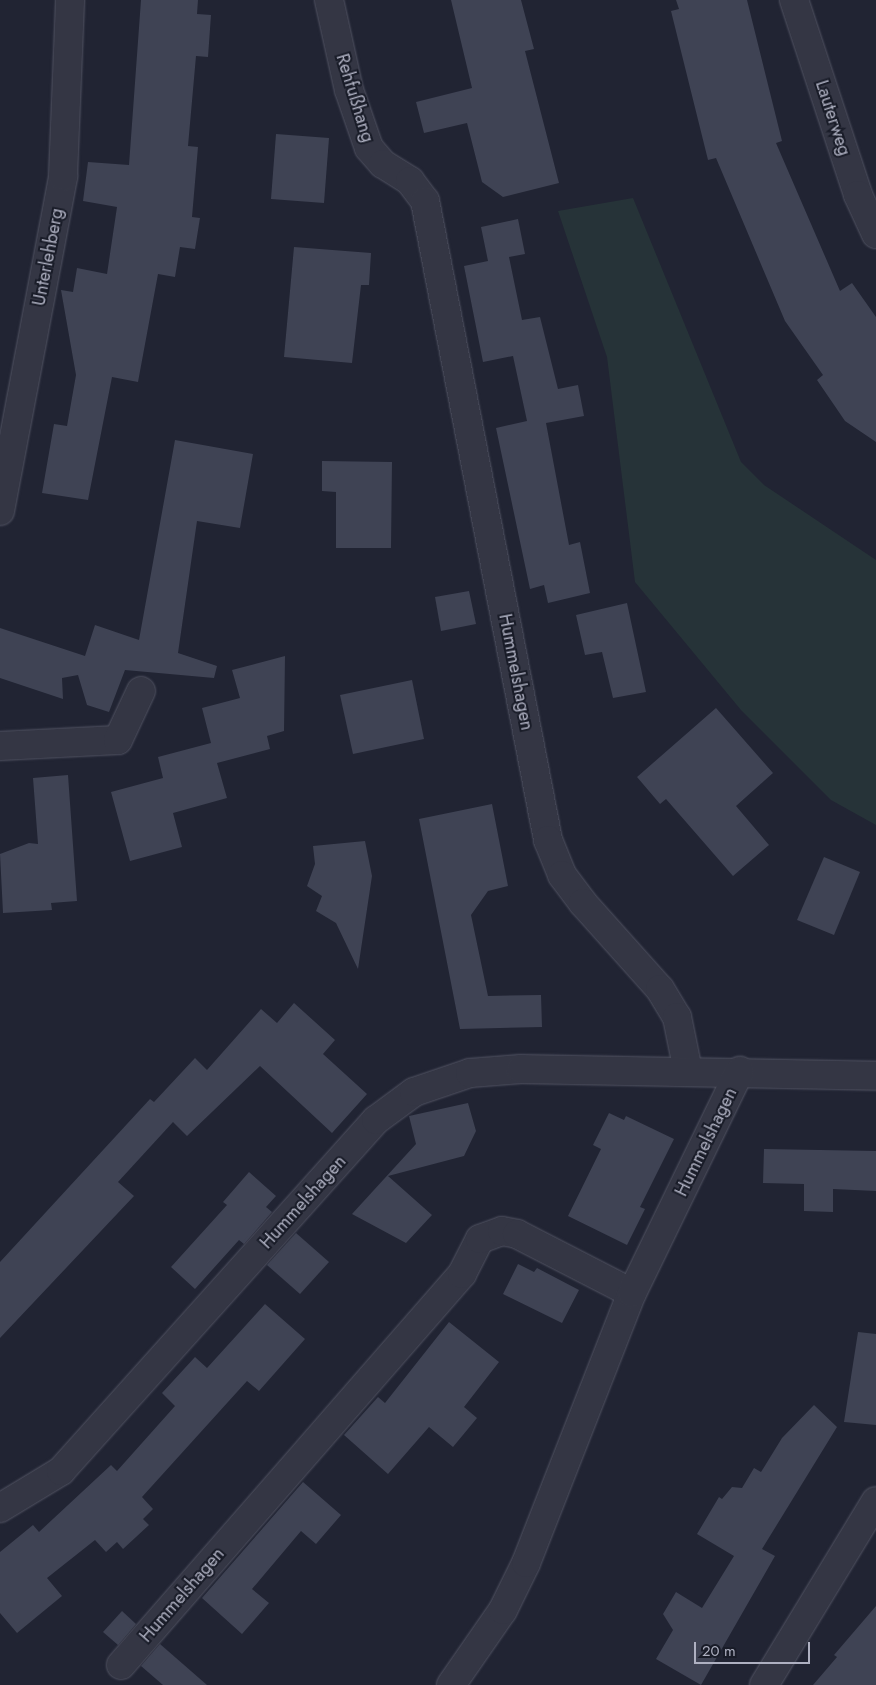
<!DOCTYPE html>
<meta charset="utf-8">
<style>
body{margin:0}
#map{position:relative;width:876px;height:1685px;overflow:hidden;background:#212433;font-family:Jost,sans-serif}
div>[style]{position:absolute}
.green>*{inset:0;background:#263338}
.building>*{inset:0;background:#3f4354}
.roads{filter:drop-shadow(0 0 1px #515362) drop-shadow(0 0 1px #515362)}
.minor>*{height:28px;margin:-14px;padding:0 14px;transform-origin:14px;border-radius:14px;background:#343644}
span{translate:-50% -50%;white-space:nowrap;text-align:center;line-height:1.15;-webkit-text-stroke:4px #191c28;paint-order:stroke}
.street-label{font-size:18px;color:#aeb0c1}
.scale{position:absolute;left:694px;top:1642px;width:116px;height:22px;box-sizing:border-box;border:2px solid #aeb0c1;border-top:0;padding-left:6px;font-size:15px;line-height:18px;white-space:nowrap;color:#aeb0c1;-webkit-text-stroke:4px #191c28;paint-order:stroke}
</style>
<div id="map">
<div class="green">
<div style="clip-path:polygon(633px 198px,741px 462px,764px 485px,876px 560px,876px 825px,831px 800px,741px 710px,635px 582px,607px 357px,558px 211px)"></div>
</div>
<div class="building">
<div style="clip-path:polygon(141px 0,198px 0,197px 14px,211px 15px,208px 57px,196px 56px,188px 146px,198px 147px,192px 217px,200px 218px,195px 249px,180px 247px,175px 277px,158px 274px,138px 382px,112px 377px,88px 500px,42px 493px,54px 424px,67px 426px,76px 375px,61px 290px,73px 292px,77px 268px,107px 274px,117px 207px,83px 201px,88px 162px,129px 165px)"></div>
<div style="clip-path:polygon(451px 0,521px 0,534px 49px,525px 51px,559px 183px,503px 197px,482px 182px,467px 123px,424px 133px,416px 102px,472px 88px)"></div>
<div style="clip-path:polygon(676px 0,747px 0,782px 141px,776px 143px,840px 291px,852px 283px,876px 317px,876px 442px,845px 421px,817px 380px,823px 375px,785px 321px,716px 158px,708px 160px,671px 11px,679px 9px)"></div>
<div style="clip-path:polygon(276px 134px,329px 138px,324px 203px,271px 199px)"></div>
<div style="clip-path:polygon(518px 219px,525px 254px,509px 257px,522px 320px,540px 317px,558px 389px,578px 385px,584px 416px,546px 423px,569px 545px,580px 542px,590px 593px,548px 603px,544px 585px,530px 589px,496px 428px,527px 421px,513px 356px,483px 362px,464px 266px,488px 261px,481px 227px)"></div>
<div style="clip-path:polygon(294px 247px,371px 253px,369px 285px,361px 285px,352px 363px,284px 357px)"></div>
<div style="clip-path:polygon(175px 440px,253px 454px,240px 528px,197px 521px,178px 653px,217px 666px,214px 678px,125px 670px,109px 712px,87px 705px,78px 675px,62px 678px,63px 699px,0 678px,0 628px,85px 656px,95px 625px,139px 640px)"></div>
<div style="clip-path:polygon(322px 461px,392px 462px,391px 548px,336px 548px,336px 492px,322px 491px)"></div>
<div style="clip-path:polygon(469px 591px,476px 624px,441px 631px,435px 597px)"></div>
<div style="clip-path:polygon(627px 603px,646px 692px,613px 698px,602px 652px,585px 655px,576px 615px)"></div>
<div style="clip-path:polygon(285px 656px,284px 731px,267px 736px,270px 749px,217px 763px,227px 798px,173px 813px,182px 847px,130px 861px,111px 792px,163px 778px,158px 757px,211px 743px,202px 708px,240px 698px,232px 670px)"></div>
<div style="clip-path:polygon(412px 680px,424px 739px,353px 754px,340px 695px)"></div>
<div style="clip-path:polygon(716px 708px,773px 773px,736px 806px,769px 845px,733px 876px,666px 799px,660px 804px,637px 777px)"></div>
<div style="clip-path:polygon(68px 775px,77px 901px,51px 903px,52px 910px,3px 913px,0 854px,29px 843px,38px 844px,33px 778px)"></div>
<div style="clip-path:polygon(492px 804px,508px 886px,488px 891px,471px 915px,488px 996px,541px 995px,542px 1027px,460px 1029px,419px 819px)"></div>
<div style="clip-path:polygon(365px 841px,372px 876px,358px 969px,336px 923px,316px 911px,322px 896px,307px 886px,315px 864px,313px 846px)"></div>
<div style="clip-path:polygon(824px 857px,860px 872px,834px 935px,797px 920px)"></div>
<div style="clip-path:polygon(294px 1003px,335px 1040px,323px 1054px,367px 1094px,332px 1133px,260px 1066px,187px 1136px,173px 1122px,118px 1182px,134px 1196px,0 1338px,0 1262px,150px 1099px,154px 1102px,195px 1058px,207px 1070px,261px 1009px,277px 1023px)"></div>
<div style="clip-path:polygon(468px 1103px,476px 1131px,464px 1156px,388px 1176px,432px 1215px,406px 1243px,352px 1214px,416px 1144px,409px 1116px)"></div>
<div style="clip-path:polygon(609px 1113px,624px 1120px,626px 1116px,674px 1139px,640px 1207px,645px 1209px,627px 1245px,568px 1216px,601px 1149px,593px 1145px)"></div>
<div style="clip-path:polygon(764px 1149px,876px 1151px,876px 1191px,833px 1189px,833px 1212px,804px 1211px,804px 1184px,763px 1183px)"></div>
<div style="clip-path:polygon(249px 1172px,276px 1196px,266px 1207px,272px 1212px,244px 1244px,239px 1240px,195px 1289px,171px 1267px,227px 1205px,223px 1202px)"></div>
<div style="clip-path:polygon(296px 1233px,329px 1262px,300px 1294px,267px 1265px)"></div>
<div style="clip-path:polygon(518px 1264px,534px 1272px,537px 1268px,579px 1290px,562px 1323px,503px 1294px)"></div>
<div style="clip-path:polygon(265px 1304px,305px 1339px,259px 1391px,247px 1381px,142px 1497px,153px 1509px,143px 1519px,149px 1525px,123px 1549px,117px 1542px,106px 1552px,95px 1540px,47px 1578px,62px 1596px,17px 1633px,0 1613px,0 1552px,33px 1525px,39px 1532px,111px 1465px,117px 1471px,175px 1406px,162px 1393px,195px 1357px,207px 1368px)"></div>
<div style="clip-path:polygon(449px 1322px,499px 1362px,464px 1407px,477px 1418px,453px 1447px,429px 1427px,388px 1474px,344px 1435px,378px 1397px,385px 1403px)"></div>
<div style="clip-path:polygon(858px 1332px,876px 1334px,876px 1425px,844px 1422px)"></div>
<div style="clip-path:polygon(814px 1405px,837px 1427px,762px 1549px,775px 1556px,701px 1685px,656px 1659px,673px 1630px,663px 1614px,676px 1592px,702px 1608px,734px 1556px,697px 1534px,719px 1497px,722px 1499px,732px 1487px,742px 1488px,754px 1468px,761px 1472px,782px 1438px)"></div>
<div style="clip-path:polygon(303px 1482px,341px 1515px,316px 1544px,301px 1531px,252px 1589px,269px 1603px,242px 1634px,202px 1598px)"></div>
<div style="clip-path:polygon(876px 1606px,876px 1685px,813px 1685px,837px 1657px,834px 1655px)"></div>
<div style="clip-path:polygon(122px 1611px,136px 1624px,118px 1645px,103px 1632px)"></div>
<div style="clip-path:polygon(160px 1644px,207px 1685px,163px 1685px,141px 1666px)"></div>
</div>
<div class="roads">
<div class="minor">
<div style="left:329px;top:0;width:92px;rotate:77.5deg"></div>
<div style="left:349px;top:90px;width:61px;rotate:71deg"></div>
<div style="left:369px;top:148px;width:21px;rotate:49deg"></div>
<div style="left:383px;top:164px;width:32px;rotate:32deg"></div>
<div style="left:410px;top:181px;width:25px;rotate:53deg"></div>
<div style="left:425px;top:201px;width:651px;rotate:79.1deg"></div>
<div style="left:548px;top:840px;width:38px;rotate:68deg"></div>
<div style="left:562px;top:875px;width:35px;rotate:53deg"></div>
<div style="left:583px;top:903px;width:115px;rotate:48.2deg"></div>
<div style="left:660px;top:989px;width:33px;rotate:59deg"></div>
<div style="left:677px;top:1017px;width:55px;rotate:78.5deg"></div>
<div style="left:794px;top:0;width:205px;rotate:71.8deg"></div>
<div style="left:858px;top:195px;width:43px;rotate:65.2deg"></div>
<div style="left:0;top:511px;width:341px;rotate:-79.3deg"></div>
<div style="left:63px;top:176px;width:176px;rotate:-87.7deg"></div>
<div style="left:0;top:746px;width:118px;rotate:-2.9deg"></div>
<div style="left:118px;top:740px;width:54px;rotate:-64.9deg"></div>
<div style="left:0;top:1508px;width:71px;rotate:-31.2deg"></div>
<div style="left:61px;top:1471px;width:472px;rotate:-48.1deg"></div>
<div style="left:376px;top:1120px;width:47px;rotate:-36.4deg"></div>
<div style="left:414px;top:1092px;width:59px;rotate:-18.7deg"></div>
<div style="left:470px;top:1073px;width:51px;rotate:-4.5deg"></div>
<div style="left:521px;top:1069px;width:355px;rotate:1.1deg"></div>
<div style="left:121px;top:1665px;width:519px;rotate:-48.91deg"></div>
<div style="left:462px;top:1274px;width:39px;rotate:-63deg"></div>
<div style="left:480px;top:1239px;width:23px;rotate:-20deg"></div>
<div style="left:502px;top:1231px;width:15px;rotate:11deg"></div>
<div style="left:517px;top:1234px;width:129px;rotate:27.2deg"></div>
<div style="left:451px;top:1685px;width:91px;rotate:-55.3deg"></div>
<div style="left:503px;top:1610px;width:52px;rotate:-63.9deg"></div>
<div style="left:526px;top:1563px;width:290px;rotate:-68.6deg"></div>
<div style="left:632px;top:1293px;width:247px;rotate:-64.1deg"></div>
<div style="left:764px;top:1685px;width:215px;rotate:-58.7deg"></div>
</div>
</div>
<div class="street-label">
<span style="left:355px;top:98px;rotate:73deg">Rehfußhang</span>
<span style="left:833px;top:118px;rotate:72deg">Lauterweg</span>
<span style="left:48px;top:257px;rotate:-79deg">Unterlehberg</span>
<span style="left:516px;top:672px;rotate:79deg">Hummelshagen</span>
<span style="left:706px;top:1142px;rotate:-64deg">Hummelshagen</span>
<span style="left:303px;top:1202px;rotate:-48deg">Hummelshagen</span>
<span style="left:182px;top:1595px;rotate:-49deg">Hummelshagen</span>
</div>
<div class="scale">20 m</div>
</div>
